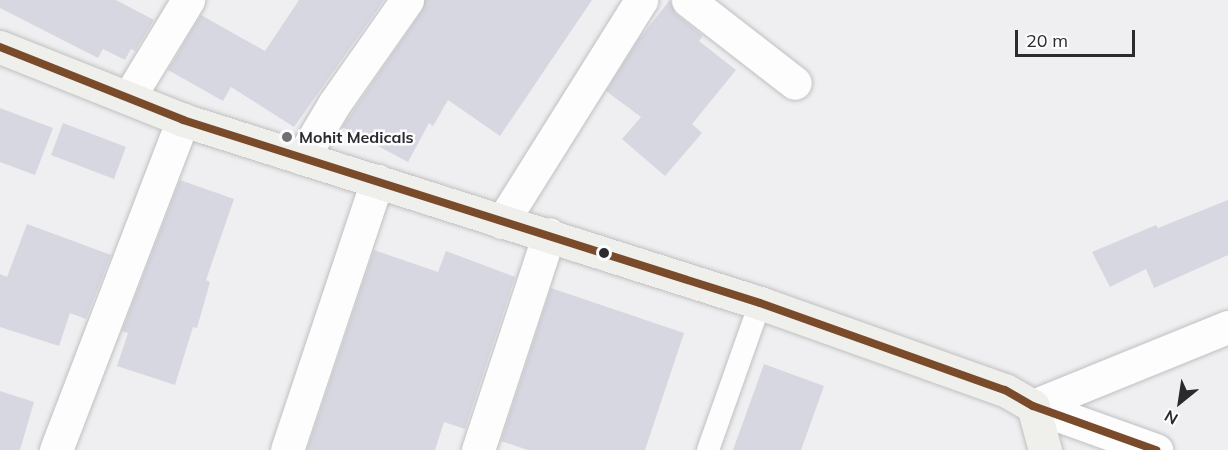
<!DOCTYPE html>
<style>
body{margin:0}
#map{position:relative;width:1228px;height:450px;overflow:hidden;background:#efeff2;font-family:Mulish,sans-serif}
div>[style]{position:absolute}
.building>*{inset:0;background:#d6d7e1}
.roads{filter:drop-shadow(0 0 2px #c0c0c2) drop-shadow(0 0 2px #c0c0c2)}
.lane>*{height:22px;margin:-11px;padding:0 11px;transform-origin:11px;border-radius:11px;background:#fdfdfd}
.street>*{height:33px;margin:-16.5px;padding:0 16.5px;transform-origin:16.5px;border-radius:16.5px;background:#fdfdfd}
.secondary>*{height:33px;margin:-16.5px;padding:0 16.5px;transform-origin:16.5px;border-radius:16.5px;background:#eff0ec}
.bus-1>*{height:8px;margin:-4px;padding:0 4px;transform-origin:4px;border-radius:4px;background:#7a4b2a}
.dots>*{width:16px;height:16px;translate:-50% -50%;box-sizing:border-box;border:3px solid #fcfcff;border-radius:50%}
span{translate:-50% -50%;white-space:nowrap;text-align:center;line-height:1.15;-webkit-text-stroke:5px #fcfcff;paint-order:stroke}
.poi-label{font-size:16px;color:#2b2b2d;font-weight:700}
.left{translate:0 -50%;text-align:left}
.north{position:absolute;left:1150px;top:372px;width:60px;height:60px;-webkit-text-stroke:4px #fcfcff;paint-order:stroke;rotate:210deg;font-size:16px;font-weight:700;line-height:24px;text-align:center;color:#2b2b2d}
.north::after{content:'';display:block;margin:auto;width:21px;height:27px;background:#2b2b2d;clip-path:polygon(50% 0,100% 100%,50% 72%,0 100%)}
.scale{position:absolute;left:1015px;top:30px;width:120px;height:27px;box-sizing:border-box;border:3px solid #2b2b2d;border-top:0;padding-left:8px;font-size:18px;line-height:21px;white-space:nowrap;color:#2b2b2d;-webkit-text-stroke:4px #fcfcff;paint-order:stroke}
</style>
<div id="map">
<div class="building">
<div style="clip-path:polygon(0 0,116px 0,154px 20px,135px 51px,131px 49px,125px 60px,103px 49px,98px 58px,0 8px)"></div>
<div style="clip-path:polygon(299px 0,384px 0,294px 127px,231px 87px,223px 101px,168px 70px,201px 15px,265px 51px)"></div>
<div style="clip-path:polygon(425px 0,592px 0,500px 136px,448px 100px,433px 126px,429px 123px,408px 162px,342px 127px,422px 11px)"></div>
<div style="clip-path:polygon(670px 0,676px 14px,703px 36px,699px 41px,736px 70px,692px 124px,702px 133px,665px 176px,622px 139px,641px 117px,606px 91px,639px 39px)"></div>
<div style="clip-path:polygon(0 108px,53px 128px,35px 175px,0 162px)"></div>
<div style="clip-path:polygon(63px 123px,126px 147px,114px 179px,51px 155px)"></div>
<div style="clip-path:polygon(180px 180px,234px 199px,206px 280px,210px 282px,197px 328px,193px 327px,175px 385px,117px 366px,128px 333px,122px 331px)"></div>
<div style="clip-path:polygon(1228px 200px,1228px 255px,1154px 288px,1146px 269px,1110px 287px,1092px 252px,1156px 225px,1158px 228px)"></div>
<div style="clip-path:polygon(27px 224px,111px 255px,86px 319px,70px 313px,59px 346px,0 327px,0 274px,7px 277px)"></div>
<div style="clip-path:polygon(374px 250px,438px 272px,446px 251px,515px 277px,465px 429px,444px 422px,435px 450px,307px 450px)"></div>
<div style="clip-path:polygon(551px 288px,684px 333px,645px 450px,528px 450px,501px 441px)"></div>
<div style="clip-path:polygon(764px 364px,824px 386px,801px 450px,733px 450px)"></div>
<div style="clip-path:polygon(0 391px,34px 402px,20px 450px,0 450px)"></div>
</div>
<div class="roads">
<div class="lane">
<div style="left:708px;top:450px;width:156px;rotate:-70.5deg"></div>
</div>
<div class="street">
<div style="left:688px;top:0;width:135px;rotate:37.8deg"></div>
<div style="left:129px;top:97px;width:114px;rotate:-58.7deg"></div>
<div style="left:302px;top:158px;width:63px;rotate:-59.3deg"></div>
<div style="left:334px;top:104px;width:127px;rotate:-54.9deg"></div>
<div style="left:502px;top:222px;width:262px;rotate:-57.9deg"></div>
<div style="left:1033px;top:406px;width:210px;rotate:-22.1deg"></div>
<div style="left:1033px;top:406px;width:131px;rotate:19.7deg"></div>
<div style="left:56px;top:450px;width:354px;rotate:-69deg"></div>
<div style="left:287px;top:450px;width:284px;rotate:-71.5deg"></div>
<div style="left:478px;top:450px;width:227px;rotate:-71.8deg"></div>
</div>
<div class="secondary">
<div style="left:0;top:47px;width:197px;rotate:21.7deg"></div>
<div style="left:183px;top:120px;width:605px;rotate:17.6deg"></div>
<div style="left:760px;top:303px;width:260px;rotate:19.6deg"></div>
<div style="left:1005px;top:390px;width:32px;rotate:30deg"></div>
<div style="left:1033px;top:406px;width:46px;rotate:74.7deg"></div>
</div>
</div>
<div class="bus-1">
<div style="left:0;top:47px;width:197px;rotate:21.7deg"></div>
<div style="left:183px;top:120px;width:605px;rotate:17.6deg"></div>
<div style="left:760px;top:303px;width:260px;rotate:19.6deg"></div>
<div style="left:1005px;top:390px;width:32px;rotate:30deg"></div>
<div style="left:1033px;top:406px;width:131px;rotate:19.7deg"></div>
</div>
<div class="dots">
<div style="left:287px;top:137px;background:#707072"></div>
<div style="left:604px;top:253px;background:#2b2b2d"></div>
</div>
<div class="poi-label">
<span class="left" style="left:299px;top:137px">Mohit Medicals</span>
</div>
<div class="north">N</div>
<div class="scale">20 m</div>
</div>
